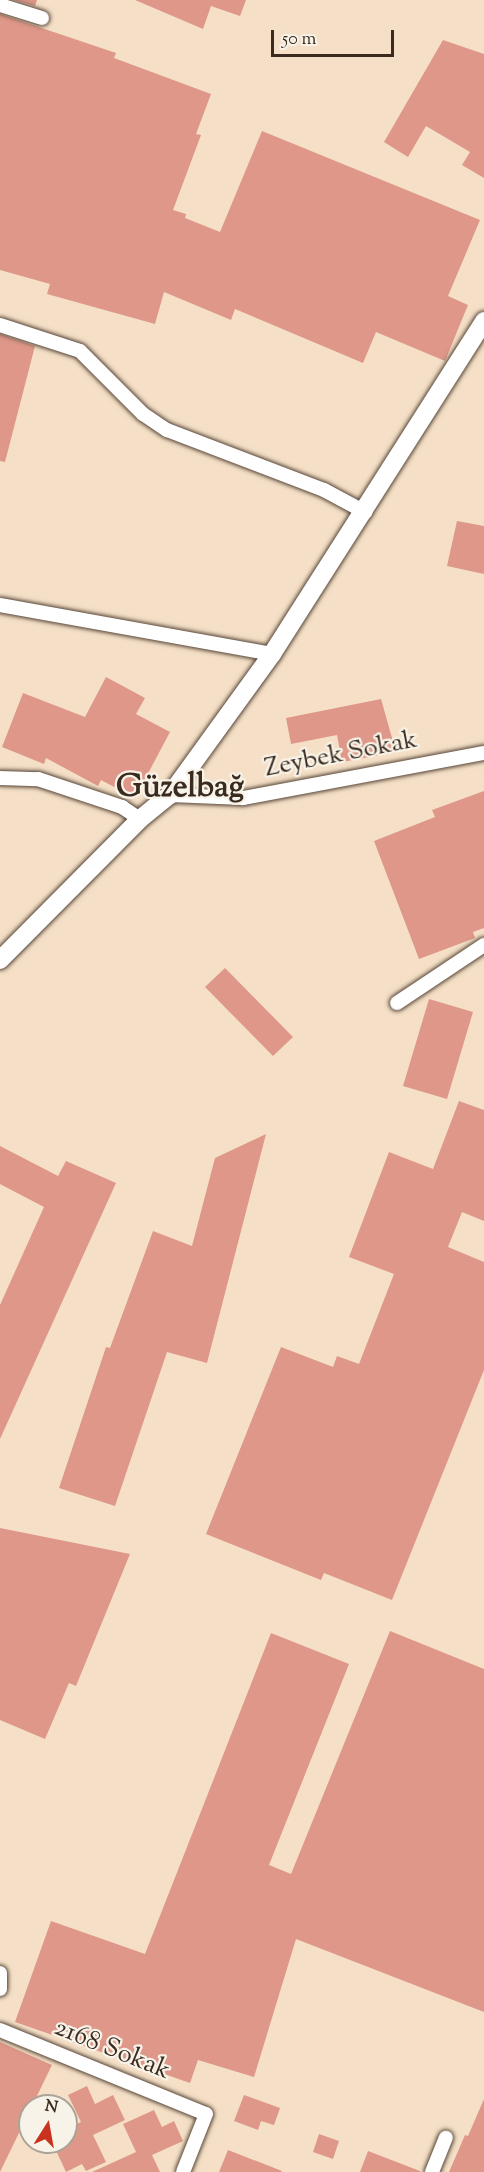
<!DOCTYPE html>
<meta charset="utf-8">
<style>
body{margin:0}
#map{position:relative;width:484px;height:2172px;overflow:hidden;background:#f5e0c7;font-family:"Sorts Mill Goudy",serif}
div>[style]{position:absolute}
.building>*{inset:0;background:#de9789}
.roads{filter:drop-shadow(0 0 2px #574537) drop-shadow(0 0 2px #574537)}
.street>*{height:14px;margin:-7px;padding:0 7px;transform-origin:7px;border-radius:7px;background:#fff}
.secondary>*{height:18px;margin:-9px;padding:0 9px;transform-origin:9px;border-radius:9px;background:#fff}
span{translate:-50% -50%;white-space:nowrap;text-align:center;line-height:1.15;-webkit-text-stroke:4.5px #f7f3e8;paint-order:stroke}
.street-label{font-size:26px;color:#3b2a1e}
.district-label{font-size:32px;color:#3b2a1e;font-weight:700}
.north{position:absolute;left:18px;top:2094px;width:60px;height:60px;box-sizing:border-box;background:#f7f3e8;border:2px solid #aca397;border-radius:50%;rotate:11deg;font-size:16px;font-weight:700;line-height:24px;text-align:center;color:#3b2a1e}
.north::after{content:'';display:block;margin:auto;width:21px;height:27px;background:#c8321e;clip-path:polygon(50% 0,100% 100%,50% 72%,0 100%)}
.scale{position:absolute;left:271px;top:30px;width:123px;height:27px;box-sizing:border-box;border:3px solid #3b2a1e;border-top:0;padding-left:8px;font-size:18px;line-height:21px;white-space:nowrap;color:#3b2a1e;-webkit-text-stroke:4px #f7f3e8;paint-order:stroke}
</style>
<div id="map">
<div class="building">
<div style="clip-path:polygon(14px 0,37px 0,35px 6px)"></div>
<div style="clip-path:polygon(135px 0,246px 0,240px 16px,211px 6px,203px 29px)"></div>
<div style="clip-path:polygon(0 14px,116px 53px,114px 58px,211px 94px,196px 134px,201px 135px,173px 210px,186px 214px,185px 218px,220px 232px,262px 131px,480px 220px,448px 296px,468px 305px,445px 361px,376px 332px,363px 363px,235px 309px,231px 320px,164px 292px,155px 324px,47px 294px,50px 284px,0 270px)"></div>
<div style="clip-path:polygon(443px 40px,484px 54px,484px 178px,462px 165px,470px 152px,426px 126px,408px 157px,384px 142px)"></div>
<div style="clip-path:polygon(0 334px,35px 346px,5px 462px,0 461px)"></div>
<div style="clip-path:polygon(457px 521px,484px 526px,484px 574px,447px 566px)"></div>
<div style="clip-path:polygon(106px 677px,145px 698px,136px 714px,170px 732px,135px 798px,101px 780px,98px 786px,46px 758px,44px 764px,2px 747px,23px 693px,85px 717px)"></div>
<div style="clip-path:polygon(381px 699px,396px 752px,342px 762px,337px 735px,291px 744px,286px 718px)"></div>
<div style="clip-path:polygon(484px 791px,484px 928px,473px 932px,475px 938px,419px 959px,374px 841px,435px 817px,432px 810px)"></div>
<div style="clip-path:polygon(225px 968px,293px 1037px,273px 1056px,205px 987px)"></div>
<div style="clip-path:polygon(429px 999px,473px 1012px,447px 1099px,403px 1086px)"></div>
<div style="clip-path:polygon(459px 1101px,484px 1110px,484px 1221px,462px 1212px,448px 1247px,484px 1262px,484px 1370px,392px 1600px,324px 1573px,321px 1580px,206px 1534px,281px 1347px,333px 1367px,337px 1356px,359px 1364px,394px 1274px,349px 1257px,389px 1152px,433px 1169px)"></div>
<div style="clip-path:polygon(266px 1134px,207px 1363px,167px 1352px,115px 1506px,59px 1488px,106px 1347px,110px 1348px,153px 1231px,192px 1246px,215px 1158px)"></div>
<div style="clip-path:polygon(0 1146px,58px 1176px,66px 1161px,116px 1183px,0 1439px,0 1305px,44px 1207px,0 1184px)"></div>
<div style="clip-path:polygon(0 1528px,130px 1554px,76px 1686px,69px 1683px,45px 1739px,0 1720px)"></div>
<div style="clip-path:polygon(390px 1631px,484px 1669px,484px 2012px,296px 1939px,254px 2077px,198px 2060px,190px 2083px,15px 2022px,51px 1921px,145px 1954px,271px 1633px,349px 1664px,269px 1865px,291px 1874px)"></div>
<div style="clip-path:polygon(0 2042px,52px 2065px,0 2172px)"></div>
<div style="clip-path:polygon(87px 2086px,95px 2104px,113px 2095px,125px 2120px,93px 2135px,106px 2162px,86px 2171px,82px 2164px,66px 2172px,52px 2142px,66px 2142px,66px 2129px,81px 2122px,68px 2095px)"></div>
<div style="clip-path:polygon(244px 2095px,280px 2108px,274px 2125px,261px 2121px,258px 2130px,234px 2121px)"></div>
<div style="clip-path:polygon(484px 2099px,484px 2172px,449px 2172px,465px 2135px,468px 2136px)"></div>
<div style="clip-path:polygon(154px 2110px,162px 2127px,174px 2121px,183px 2141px,152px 2155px,160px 2172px,92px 2172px,136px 2152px,123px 2124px)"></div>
<div style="clip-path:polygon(319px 2134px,339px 2141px,333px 2159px,313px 2152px)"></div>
<div style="clip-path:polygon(228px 2150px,282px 2171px,281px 2172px,219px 2172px)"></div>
<div style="clip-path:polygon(368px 2151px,420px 2171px,420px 2172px,360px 2172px)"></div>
</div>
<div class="roads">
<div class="street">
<div style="left:0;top:5px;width:44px;rotate:17.2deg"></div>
<div style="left:0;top:325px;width:84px;rotate:18deg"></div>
<div style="left:80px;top:351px;width:89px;rotate:45deg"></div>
<div style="left:143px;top:414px;width:29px;rotate:34deg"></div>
<div style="left:167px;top:430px;width:168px;rotate:20.9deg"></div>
<div style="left:324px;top:490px;width:47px;rotate:28.2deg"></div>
<div style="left:0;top:605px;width:276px;rotate:10.2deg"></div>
<div style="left:0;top:778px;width:38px;rotate:2deg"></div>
<div style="left:38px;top:779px;width:89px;rotate:18.4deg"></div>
<div style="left:122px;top:807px;width:22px;rotate:34deg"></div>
<div style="left:170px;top:795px;width:73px;rotate:2.4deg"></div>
<div style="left:243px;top:798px;width:245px;rotate:-10.6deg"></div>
<div style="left:397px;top:1003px;width:105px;rotate:-33.7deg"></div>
<div style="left:0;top:1973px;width:16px;rotate:90deg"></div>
<div style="left:0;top:2030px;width:222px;rotate:22.2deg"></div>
<div style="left:206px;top:2114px;width:62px;rotate:111.6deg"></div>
<div style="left:432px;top:2172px;width:37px;rotate:-68deg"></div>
</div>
<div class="secondary">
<div style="left:0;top:960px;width:199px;rotate:-45.2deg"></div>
<div style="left:140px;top:819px;width:38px;rotate:-39deg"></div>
<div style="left:170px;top:795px;width:174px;rotate:-54.1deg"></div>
<div style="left:272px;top:654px;width:395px;rotate:-57.5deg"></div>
</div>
</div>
<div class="street-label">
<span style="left:341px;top:755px;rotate:-11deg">Zeybek Sokak</span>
<span style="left:112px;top:2050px;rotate:22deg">2168 Sokak</span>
</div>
<div class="district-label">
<span style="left:180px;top:788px">Güzelbağ</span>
</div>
<div class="north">N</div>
<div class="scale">50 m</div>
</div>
